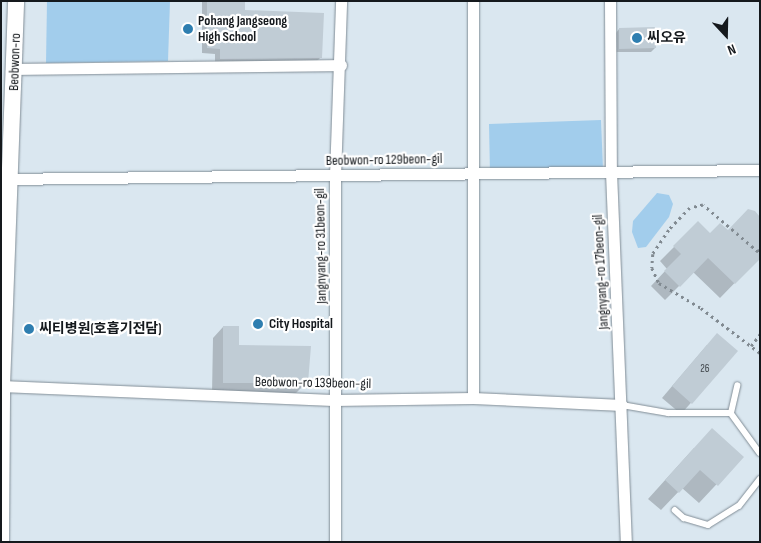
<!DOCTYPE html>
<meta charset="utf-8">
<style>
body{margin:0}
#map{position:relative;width:761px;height:543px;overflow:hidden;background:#dae7f0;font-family:"Sofia Sans Condensed","Noto Sans KR",sans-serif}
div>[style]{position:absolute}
.green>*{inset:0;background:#a2cdec}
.shadow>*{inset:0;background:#0003}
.building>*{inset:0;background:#c0ccd5}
.path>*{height:2.5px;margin-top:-1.25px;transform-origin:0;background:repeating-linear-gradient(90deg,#818a91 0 2.5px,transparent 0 6.5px)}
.roads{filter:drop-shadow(0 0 1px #818d96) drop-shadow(0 0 1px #818d96)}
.lane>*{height:5.5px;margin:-2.75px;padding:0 2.75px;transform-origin:2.75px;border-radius:2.75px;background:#fff}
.street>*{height:11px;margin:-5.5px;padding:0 5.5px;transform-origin:5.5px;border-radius:5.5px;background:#fff}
.secondary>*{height:16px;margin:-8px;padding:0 8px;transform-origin:8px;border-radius:8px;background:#fff}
.dots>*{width:14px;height:14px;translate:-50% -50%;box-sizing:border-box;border:2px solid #fff;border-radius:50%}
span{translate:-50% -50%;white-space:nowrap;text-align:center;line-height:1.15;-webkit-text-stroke:4.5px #fff;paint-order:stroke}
.number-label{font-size:11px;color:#40464b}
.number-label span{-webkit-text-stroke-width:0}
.poi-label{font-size:14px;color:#15191d;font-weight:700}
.left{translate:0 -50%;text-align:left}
.street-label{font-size:14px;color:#15191d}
.frame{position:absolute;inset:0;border:2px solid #15191d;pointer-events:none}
.north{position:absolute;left:701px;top:10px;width:50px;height:50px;-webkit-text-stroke:4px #fff;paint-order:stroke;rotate:159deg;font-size:14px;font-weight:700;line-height:20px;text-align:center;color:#15191d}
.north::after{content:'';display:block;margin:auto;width:18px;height:22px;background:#15191d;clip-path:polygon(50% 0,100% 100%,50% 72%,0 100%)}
</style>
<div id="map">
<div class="green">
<div style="clip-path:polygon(47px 1px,170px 1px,168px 61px,46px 63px)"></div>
<div style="clip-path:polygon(601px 120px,603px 170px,490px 174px,489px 124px)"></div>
<div style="clip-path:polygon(657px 193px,669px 195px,673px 204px,669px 217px,646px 247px,638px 248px,632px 232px,633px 221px)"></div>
</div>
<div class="shadow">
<div style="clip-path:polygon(202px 1px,244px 1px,244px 11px,321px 57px,315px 63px,215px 64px,215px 54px,202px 53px)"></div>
<div style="clip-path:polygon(619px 29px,655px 48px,651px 52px,616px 52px,616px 33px)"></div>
<div style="clip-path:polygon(698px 223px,710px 235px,727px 232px,753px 264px,720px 298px,693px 272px,665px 300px,651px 286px,667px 269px,660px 261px)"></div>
<div style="clip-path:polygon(223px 327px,238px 347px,307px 382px,296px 393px,212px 393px,213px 338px)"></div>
<div style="clip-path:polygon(707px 345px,737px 351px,681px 414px,662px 398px)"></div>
<div style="clip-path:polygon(694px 448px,742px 457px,699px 503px,682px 488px,661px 510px,648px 499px)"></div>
</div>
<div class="building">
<div style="clip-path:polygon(207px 1px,245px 1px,245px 10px,324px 13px,322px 58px,220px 59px,220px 49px,207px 48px)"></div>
<div style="clip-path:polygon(655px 27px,656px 48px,619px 49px,619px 28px)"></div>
<div style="clip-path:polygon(748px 209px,755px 211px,760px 217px,760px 259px,735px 284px,708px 258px,680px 287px,664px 271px,681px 254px,673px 246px,698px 221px,710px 233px,720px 223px,728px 230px)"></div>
<div style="clip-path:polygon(223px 326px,239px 326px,239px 345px,311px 346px,308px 383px,223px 383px)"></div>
<div style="clip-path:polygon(717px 333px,738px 351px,692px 404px,672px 386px)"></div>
<div style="clip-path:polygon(712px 428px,744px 457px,718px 486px,700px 470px,679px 493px,665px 480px)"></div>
</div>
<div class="path">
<div style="left:760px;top:250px;width:3px;rotate:135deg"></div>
<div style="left:758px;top:252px;width:72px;rotate:-139.5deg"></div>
<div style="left:703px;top:205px;width:13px;rotate:167deg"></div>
<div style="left:690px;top:208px;width:30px;rotate:134deg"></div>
<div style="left:669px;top:230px;width:29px;rotate:124deg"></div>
<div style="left:653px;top:254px;width:14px;rotate:94deg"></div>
<div style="left:652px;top:268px;width:17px;rotate:65deg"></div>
<div style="left:659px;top:283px;width:49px;rotate:30.8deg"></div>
<div style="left:701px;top:308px;width:74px;rotate:37.3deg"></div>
<div style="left:751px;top:346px;width:15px;rotate:-53deg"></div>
</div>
<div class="roads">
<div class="lane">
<div style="left:622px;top:405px;width:47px;rotate:9.9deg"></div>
<div style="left:668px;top:413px;width:63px"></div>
<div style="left:731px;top:413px;width:49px;rotate:54.1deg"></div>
<div style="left:731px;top:413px;width:28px;rotate:-77deg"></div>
<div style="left:675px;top:510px;width:12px;rotate:42deg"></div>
<div style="left:684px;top:518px;width:25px;rotate:16deg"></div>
<div style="left:708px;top:525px;width:36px;rotate:-32deg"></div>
<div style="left:739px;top:506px;width:34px;rotate:-52deg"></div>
</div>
<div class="street">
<div style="left:473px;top:1px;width:397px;rotate:90deg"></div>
<div style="left:610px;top:1px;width:171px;rotate:89.7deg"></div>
<div style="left:611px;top:172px;width:370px;rotate:87.7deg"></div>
<div style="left:15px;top:69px;width:326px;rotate:-0.7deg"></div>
<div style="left:1px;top:179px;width:759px;rotate:-0.68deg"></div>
<div style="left:1px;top:386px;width:332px;rotate:2.4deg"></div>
<div style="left:333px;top:400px;width:140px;rotate:-0.8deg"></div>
<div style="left:473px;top:398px;width:149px;rotate:2.7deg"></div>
<div style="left:335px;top:542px;width:366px;rotate:-90deg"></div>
<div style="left:335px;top:176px;width:175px;rotate:-88deg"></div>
</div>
<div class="secondary">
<div style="left:1px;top:542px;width:156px;rotate:-89.6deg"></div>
<div style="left:2px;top:386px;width:385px;rotate:-87.9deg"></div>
</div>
</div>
<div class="dots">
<div style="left:188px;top:29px;background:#2e7eb0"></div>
<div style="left:637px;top:38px;background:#2e7eb0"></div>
<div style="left:258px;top:324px;background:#2e7eb0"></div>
<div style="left:29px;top:329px;background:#2e7eb0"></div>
</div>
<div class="number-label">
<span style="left:705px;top:369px">26</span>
</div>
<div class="poi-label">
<span class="left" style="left:198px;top:29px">Pohang Jangseong<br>High School</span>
<span class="left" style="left:647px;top:38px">씨오유</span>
<span class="left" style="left:269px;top:324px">City Hospital</span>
<span class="left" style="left:39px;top:329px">씨티병원(호흡기전담)</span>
</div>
<div class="street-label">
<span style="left:15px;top:62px;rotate:-88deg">Beobwon-ro</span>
<span style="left:384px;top:160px;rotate:-1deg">Beobwon-ro 129beon-gil</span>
<span style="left:321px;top:246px;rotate:-91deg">Jangnyang-ro 31beon-gil</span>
<span style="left:601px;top:272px;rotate:-93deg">Jangnyang-ro 17beon-gil</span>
<span style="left:313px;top:383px;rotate:1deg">Beobwon-ro 139beon-gil</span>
</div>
<div class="frame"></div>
<div class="north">N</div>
</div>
